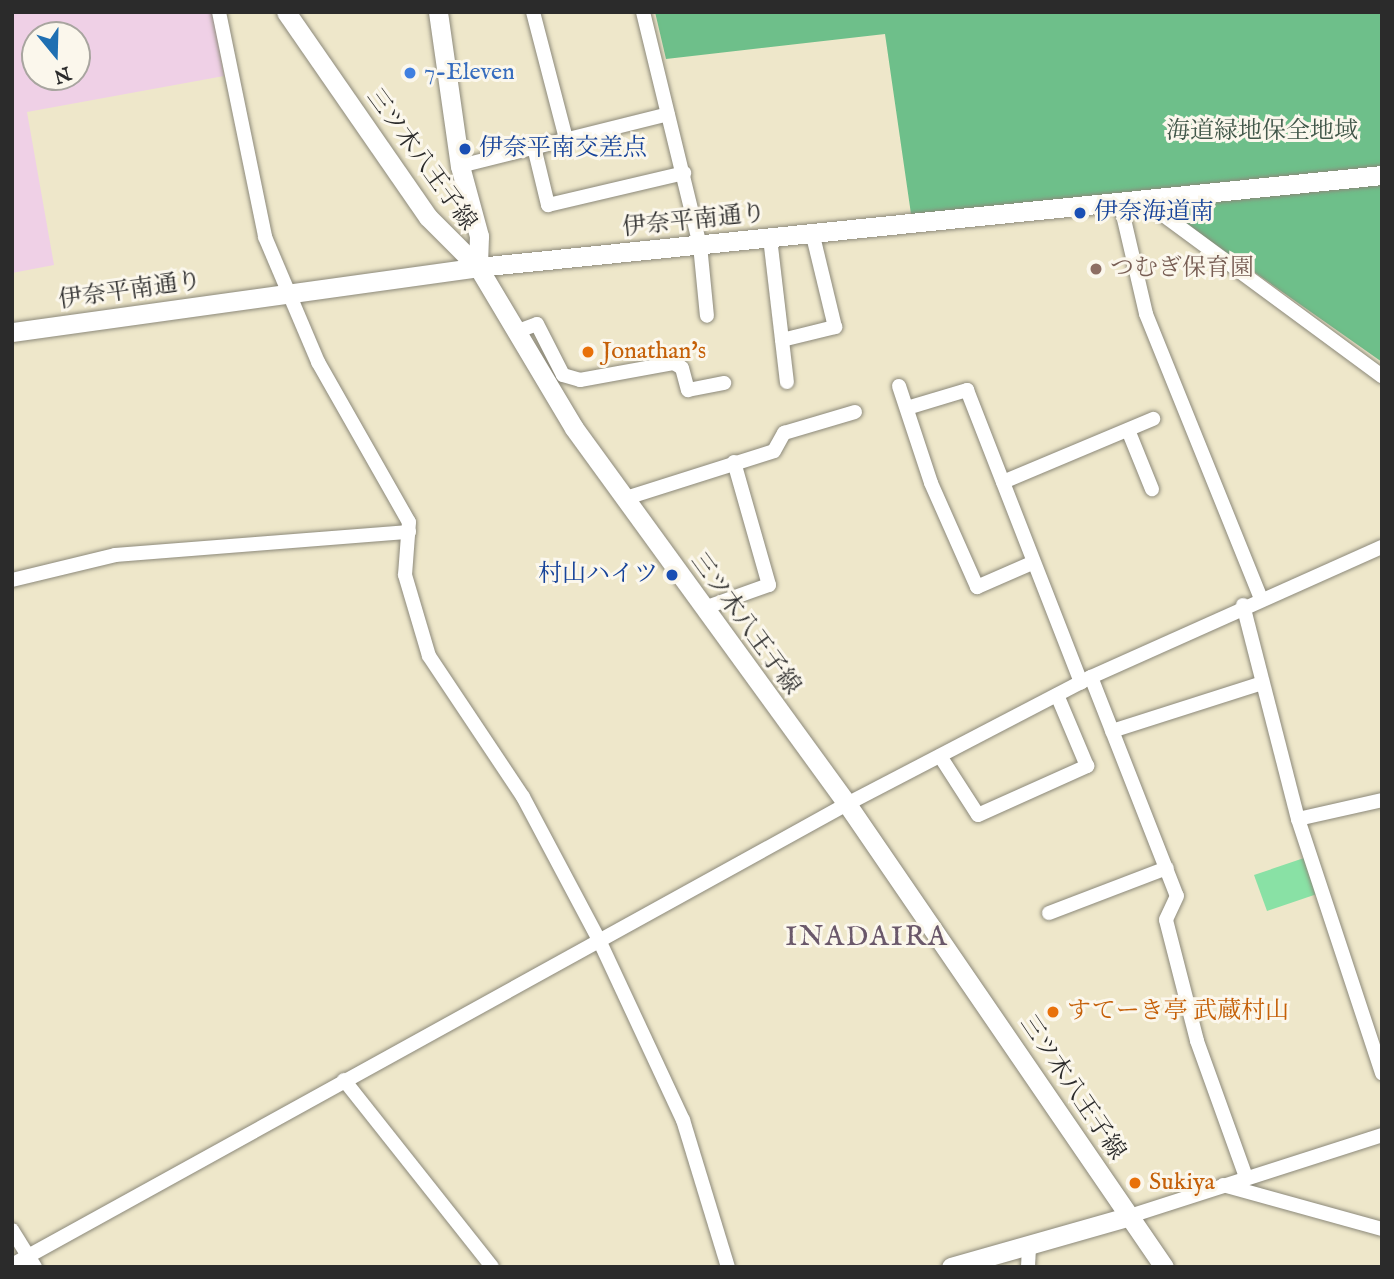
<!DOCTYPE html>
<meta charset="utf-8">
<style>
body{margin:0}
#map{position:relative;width:1394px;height:1279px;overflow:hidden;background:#eee7ca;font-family:"IM FELL English","Noto Serif JP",serif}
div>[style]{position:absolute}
.built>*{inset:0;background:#efd0e6}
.green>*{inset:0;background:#89e1a5}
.forest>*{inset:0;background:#6ebf8a}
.roads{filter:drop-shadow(0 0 2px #8c897a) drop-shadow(0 0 2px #8c897a)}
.street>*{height:14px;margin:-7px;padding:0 7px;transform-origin:7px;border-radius:7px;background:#fff}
.secondary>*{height:19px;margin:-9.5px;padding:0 9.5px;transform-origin:9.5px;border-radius:9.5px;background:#fff}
.dots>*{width:19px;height:19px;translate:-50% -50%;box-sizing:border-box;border:4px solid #fbf7ec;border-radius:50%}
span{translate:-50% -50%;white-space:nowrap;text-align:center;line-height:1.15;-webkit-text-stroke:6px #fbf7ec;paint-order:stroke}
.shop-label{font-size:24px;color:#366cbe}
.left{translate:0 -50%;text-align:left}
.park-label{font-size:24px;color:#42584a}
.transit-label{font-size:24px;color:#164399}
.right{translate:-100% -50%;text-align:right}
.street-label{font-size:24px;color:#2b2b2b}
.education-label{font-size:24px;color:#785e54}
.food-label{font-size:24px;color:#c56008}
.quarter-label{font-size:28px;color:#6a586a;letter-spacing:2px}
.frame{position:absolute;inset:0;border:14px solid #2b2b2b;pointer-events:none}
.north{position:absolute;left:21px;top:21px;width:70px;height:70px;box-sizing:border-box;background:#fbf7ec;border:2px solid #a8a59f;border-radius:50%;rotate:161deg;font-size:19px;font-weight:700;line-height:28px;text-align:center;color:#2b2b2b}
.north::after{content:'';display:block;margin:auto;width:24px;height:32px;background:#1f6fb2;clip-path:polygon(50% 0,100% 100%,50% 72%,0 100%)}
</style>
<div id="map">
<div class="built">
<div style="clip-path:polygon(evenodd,12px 12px,213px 12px,224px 76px,27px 112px,54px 265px,12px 273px,12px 12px,35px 35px,77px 35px,77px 77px,35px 77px,35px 35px)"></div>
</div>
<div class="green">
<div style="clip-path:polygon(1304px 858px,1317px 894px,1267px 911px,1254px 875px)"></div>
</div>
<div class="forest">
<div style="clip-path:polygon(655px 12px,1382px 12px,1382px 362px,1142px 193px,911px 214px,885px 34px,666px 59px)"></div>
</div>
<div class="roads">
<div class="street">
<div style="left:219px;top:12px;width:230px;rotate:78.4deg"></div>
<div style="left:265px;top:237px;width:136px;rotate:67deg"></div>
<div style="left:318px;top:362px;width:184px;rotate:60.4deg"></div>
<div style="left:409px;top:522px;width:53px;rotate:94.3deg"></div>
<div style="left:405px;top:575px;width:84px;rotate:73.5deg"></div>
<div style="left:429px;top:656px;width:169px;rotate:56.3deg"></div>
<div style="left:523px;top:797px;width:162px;rotate:62deg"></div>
<div style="left:599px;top:940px;width:199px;rotate:65deg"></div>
<div style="left:683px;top:1120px;width:154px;rotate:73deg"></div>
<div style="left:533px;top:12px;width:131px;rotate:75.4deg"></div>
<div style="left:643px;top:12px;width:240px;rotate:76.3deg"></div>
<div style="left:700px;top:245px;width:71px;rotate:84.4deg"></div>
<div style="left:534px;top:147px;width:60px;rotate:76.4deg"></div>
<div style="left:548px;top:205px;width:140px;rotate:-13.2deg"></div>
<div style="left:460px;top:166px;width:214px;rotate:-14deg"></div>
<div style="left:1143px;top:200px;width:297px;rotate:36.4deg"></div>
<div style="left:1120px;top:202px;width:115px;rotate:76.9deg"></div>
<div style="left:1146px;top:314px;width:304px;rotate:68deg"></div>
<div style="left:770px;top:238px;width:145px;rotate:83.3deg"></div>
<div style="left:518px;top:331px;width:20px;rotate:-20deg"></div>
<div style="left:537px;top:324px;width:57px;rotate:63deg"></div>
<div style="left:563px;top:375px;width:18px;rotate:16deg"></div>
<div style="left:580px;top:380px;width:96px;rotate:-10.3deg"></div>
<div style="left:674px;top:363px;width:9px;rotate:32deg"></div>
<div style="left:682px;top:368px;width:23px;rotate:75deg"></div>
<div style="left:688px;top:390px;width:37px;rotate:-11deg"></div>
<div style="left:782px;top:340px;width:55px;rotate:-13.8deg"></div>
<div style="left:835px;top:327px;width:98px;rotate:-103.6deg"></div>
<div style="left:899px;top:386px;width:102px;rotate:71.7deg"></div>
<div style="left:931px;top:483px;width:114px;rotate:66.1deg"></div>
<div style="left:977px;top:587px;width:60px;rotate:-23.6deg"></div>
<div style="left:907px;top:408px;width:63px;rotate:-16.7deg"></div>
<div style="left:967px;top:390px;width:314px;rotate:68.7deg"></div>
<div style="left:1128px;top:430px;width:64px;rotate:67.9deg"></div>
<div style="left:1003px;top:482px;width:163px;rotate:-22.8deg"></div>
<div style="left:623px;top:499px;width:158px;rotate:-17.6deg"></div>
<div style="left:774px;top:451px;width:21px;rotate:-61deg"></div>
<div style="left:784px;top:433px;width:74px;rotate:-16.5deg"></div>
<div style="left:12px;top:580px;width:106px;rotate:-13.6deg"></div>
<div style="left:115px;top:555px;width:295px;rotate:-4.5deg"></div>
<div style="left:1243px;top:605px;width:221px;rotate:75.6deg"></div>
<div style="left:1298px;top:819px;width:268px;rotate:71.7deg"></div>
<div style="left:704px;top:608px;width:69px;rotate:-19.5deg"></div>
<div style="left:769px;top:585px;width:128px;rotate:-105.9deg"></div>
<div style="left:1091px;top:677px;width:235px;rotate:68.6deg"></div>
<div style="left:1177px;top:896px;width:26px;rotate:115deg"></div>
<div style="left:1166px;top:920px;width:125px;rotate:75.6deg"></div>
<div style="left:1197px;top:1041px;width:145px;rotate:70.2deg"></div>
<div style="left:1112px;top:731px;width:157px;rotate:-17.7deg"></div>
<div style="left:940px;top:756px;width:70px;rotate:57.2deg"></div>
<div style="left:978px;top:815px;width:120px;rotate:-24.2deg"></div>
<div style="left:1087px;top:766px;width:77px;rotate:-112.9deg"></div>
<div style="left:1298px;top:819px;width:86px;rotate:-12.7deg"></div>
<div style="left:1049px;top:913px;width:126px;rotate:-20.9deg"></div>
<div style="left:344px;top:1080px;width:238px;rotate:51.6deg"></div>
<div style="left:1223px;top:1185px;width:165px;rotate:15.5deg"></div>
<div style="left:1130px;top:1216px;width:265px;rotate:-17.8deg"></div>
<div style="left:12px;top:1230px;width:44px;rotate:58.1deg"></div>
<div style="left:12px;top:1265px;width:954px;rotate:-28.9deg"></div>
<div style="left:847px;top:804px;width:275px;rotate:-27.5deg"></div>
<div style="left:1091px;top:677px;width:319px;rotate:-24.1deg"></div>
<div style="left:1028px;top:1267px;width:22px;rotate:-87deg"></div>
</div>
<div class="secondary">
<div style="left:286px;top:12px;width:249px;rotate:55.3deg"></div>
<div style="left:428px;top:217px;width:71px;rotate:45deg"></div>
<div style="left:478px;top:267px;width:187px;rotate:59.2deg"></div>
<div style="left:574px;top:428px;width:465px;rotate:54deg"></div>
<div style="left:847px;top:804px;width:561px;rotate:55.6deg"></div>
<div style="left:438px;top:12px;width:156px;rotate:81.9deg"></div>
<div style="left:460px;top:166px;width:73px;rotate:74.8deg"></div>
<div style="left:479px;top:236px;width:31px;rotate:92deg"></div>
<div style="left:12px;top:332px;width:471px;rotate:-7.9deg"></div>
<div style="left:478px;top:267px;width:909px;rotate:-5.81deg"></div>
<div style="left:951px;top:1267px;width:186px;rotate:-15.9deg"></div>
</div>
</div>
<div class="dots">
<div style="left:410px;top:73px;background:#3f7fe0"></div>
<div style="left:465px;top:149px;background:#1a4fb4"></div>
<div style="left:1080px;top:213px;background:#1a4fb4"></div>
<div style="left:1096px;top:269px;background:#8d6e63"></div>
<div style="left:588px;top:352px;background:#e8710a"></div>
<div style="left:672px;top:575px;background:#1a4fb4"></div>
<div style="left:1053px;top:1012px;background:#e8710a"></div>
<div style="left:1135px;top:1183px;background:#e8710a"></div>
</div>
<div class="shop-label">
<span class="left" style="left:424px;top:73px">7-Eleven</span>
</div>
<div class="park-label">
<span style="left:1262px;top:132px">海道緑地保全地域</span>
</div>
<div class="transit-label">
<span class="left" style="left:479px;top:149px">伊奈平南交差点</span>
<span class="left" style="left:1094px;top:213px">伊奈海道南</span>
<span class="right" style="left:658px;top:575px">村山ハイツ</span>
</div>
<div class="street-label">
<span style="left:421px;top:160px;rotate:54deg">三ツ木八王子線</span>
<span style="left:694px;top:221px;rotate:-6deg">伊奈平南通り</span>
<span style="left:130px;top:291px;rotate:-8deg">伊奈平南通り</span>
<span style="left:745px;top:624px;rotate:54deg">三ツ木八王子線</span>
<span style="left:1072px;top:1088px;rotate:56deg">三ツ木八王子線</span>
</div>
<div class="education-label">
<span class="left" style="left:1110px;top:269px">つむぎ保育園</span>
</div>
<div class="food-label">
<span class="left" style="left:602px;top:352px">Jonathan's</span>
<span class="left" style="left:1067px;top:1012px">すてーき亭 武蔵村山</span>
<span class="left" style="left:1149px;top:1183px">Sukiya</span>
</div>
<div class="quarter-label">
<span style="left:867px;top:938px">INADAIRA</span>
</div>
<div class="frame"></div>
<div class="north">N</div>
</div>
